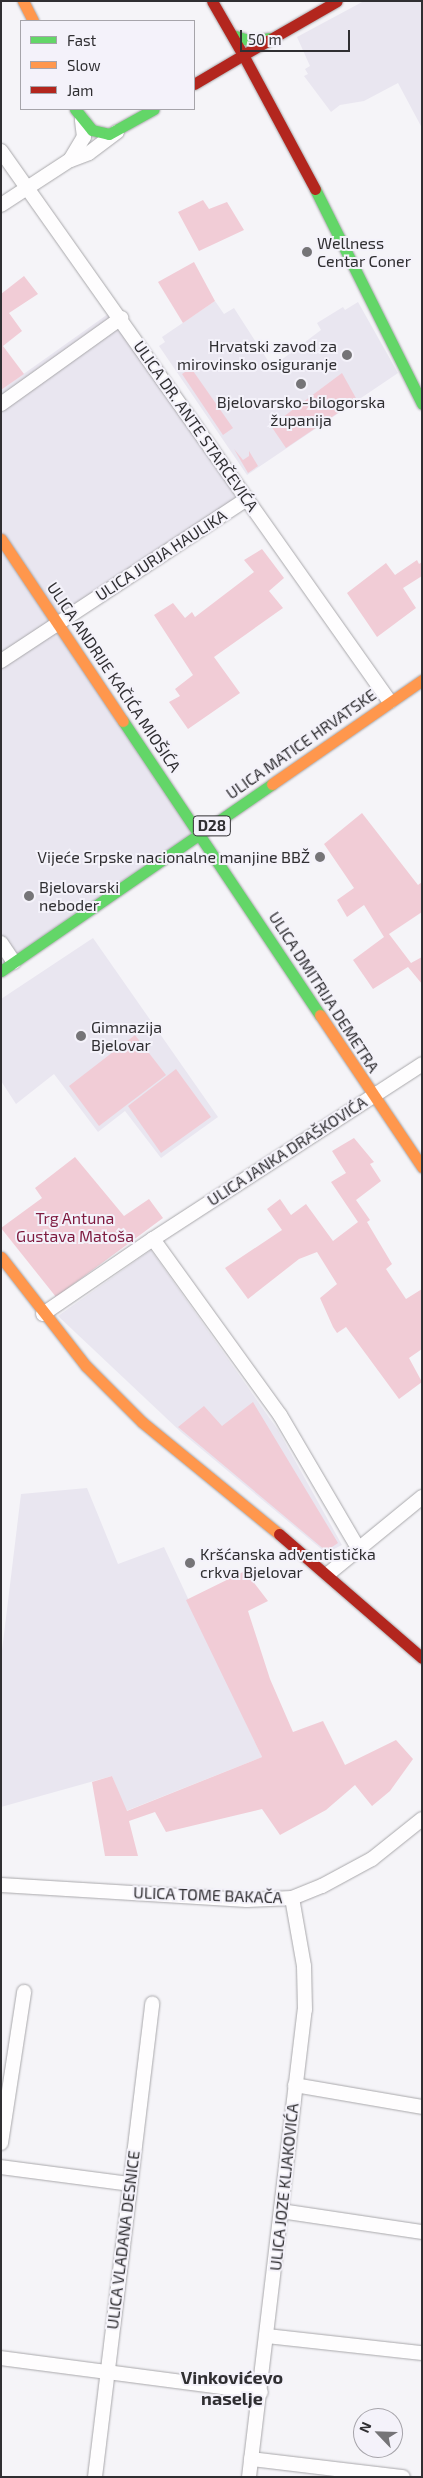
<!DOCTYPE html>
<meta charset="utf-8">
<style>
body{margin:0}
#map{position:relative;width:423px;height:2478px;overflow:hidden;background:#f5f4f8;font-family:"Exo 2",sans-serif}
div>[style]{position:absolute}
.built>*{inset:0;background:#e9e6f0}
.green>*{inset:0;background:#f1ccd6}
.roads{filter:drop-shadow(0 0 1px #a9a8ab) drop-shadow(0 0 1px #a9a8ab)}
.street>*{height:14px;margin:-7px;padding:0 7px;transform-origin:7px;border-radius:7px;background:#fefdfe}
.fast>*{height:11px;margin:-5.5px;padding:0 5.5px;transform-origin:5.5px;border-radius:5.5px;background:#63d668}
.slow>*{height:11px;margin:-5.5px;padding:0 5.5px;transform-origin:5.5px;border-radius:5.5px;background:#ff974d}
.jam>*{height:11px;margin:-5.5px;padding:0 5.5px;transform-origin:5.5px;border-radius:5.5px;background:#b3261e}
.dots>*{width:14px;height:14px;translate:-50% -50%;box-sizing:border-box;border:2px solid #f4f2fa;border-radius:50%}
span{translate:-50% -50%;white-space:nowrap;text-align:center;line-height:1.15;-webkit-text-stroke:4px #f4f2fa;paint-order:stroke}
.shield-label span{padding:1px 4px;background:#f4f2fa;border:1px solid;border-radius:4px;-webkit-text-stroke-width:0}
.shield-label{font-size:15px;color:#302f32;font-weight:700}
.poi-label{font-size:16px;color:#302f32}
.left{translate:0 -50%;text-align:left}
.right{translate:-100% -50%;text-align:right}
.street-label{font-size:16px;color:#302f32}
.park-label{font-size:16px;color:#7e1a3f}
.neighbourhood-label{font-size:18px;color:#302f32;font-weight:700}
.frame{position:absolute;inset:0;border:2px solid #302f32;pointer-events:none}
.legend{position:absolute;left:20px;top:20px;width:175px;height:90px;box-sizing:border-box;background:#f4f2fa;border:1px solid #a6a4aa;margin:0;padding:6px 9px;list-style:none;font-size:15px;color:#302f32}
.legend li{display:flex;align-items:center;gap:10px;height:25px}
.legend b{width:25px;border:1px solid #a6a4aa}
.north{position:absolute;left:353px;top:2408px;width:50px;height:50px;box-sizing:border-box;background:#f4f2fa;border:1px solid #a6a4aa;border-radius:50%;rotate:294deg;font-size:14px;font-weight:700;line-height:20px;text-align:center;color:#302f32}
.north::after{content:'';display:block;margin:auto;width:18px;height:22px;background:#757477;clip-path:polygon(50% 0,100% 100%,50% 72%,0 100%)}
.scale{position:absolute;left:240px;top:30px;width:110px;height:22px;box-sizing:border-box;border:2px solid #302f32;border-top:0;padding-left:6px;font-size:15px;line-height:18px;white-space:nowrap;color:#302f32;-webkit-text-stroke:4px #f4f2fa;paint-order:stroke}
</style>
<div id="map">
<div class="built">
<div style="clip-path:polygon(364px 1px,422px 1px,422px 128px,398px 83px,364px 101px,340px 105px,331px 112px,304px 76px,308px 74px,305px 69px,310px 66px,297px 37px)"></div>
<div style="clip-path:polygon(215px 301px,224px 314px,234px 308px,272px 367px,321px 330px,317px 323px,343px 307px,345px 310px,358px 302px,398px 373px,247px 475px,159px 346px,165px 342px,162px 337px)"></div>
<div style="clip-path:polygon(115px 309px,247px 499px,59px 622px,200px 834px,1px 971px,1px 390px)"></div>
<div style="clip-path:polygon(93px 938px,218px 1117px,161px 1158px,125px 1111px,98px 1132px,54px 1074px,16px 1104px,1px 1081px,1px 999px)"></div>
<div style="clip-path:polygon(151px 1250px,278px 1430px,342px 1545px,326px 1553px,181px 1432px,58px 1316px)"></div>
<div style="clip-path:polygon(87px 1488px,118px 1564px,164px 1547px,262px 1757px,126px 1811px,112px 1776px,1px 1807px,1px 1659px,21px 1494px)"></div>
</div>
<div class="green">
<div style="clip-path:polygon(203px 200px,209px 209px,227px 202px,244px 230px,199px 251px,178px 212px)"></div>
<div style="clip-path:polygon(194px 262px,215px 301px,183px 323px,158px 282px)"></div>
<div style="clip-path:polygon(24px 276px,38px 294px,9px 313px,22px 331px,3px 346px,24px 374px,1px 390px,1px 294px)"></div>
<div style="clip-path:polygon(191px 368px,233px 428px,223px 435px,182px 374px)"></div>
<div style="clip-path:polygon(342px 373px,357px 400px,286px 448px,271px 426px)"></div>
<div style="clip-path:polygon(234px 449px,243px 460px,249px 456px,249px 451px,258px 466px,248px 473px)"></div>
<div style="clip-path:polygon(262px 549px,284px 578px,269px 591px,283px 608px,214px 657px,240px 693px,188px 729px,169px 702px,180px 696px,175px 689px,193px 675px,154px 615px,173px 603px,185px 618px,192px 612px,195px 617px,254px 572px,244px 560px)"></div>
<div style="clip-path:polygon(417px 560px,419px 564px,422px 562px,422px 576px,403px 588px,416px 608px,377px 637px,347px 593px,386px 563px,395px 575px)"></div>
<div style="clip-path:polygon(362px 813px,418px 885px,422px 882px,422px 912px,389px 934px,411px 963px,422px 957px,422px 984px,408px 967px,373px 989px,353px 960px,384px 937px,364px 905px,347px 917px,337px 900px,354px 888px,324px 844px)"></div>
<div style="clip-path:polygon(135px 1035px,166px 1075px,99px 1126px,69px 1086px)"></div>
<div style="clip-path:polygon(176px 1069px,211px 1117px,161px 1153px,128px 1106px)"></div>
<div style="clip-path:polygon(354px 1138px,374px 1162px,370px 1164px,381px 1181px,356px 1200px,370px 1220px,367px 1222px,392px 1264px,386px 1269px,406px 1299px,422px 1289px,422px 1349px,409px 1358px,422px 1382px,399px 1399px,346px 1327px,337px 1333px,333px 1327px,320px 1298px,337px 1284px,317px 1252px,299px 1259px,248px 1299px,225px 1268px,282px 1230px,267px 1209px,280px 1199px,291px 1215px,306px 1204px,333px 1241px,358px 1222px,331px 1182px,346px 1173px,332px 1151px)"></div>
<div style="clip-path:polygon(75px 1157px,124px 1216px,149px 1199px,163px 1218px,56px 1297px,1px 1228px,42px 1198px,35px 1188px)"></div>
<div style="clip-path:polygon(253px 1402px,338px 1543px,326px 1551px,178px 1427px,204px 1406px,222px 1426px)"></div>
<div style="clip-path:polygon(245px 1571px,268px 1601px,248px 1611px,270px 1679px,293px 1732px,323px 1721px,345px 1765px,396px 1740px,413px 1759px,390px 1791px,372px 1806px,355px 1785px,326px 1810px,280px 1835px,262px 1809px,166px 1832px,155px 1812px,129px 1821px,138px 1856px,105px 1856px,92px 1782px,112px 1776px,127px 1811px,262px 1757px,186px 1600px)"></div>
</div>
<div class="roads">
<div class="street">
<div style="left:1px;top:151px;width:674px;rotate:54.78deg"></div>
<div style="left:71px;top:160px;width:19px;rotate:-21deg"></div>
<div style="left:89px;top:153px;width:35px;rotate:-37deg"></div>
<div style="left:1px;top:205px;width:82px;rotate:-33.1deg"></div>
<div style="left:70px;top:160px;width:27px;rotate:-59deg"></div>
<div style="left:84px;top:137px;width:17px;rotate:-97deg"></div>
<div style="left:1px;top:404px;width:148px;rotate:-35.6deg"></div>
<div style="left:1px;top:661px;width:295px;rotate:-33.4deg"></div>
<div style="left:1px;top:943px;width:23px;rotate:56deg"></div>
<div style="left:153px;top:1239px;width:321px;rotate:-33deg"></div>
<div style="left:43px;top:1314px;width:133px;rotate:-34.3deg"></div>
<div style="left:153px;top:1239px;width:217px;rotate:54.2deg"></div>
<div style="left:280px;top:1415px;width:154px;rotate:59.6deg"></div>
<div style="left:328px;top:1574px;width:122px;rotate:-39.3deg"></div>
<div style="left:1px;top:1885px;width:246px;rotate:3.5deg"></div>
<div style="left:247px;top:1900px;width:45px;rotate:-2.5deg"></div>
<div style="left:292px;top:1898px;width:32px;rotate:-22deg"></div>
<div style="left:322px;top:1886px;width:57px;rotate:-28.4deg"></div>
<div style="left:372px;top:1859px;width:64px;rotate:-38.7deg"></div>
<div style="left:295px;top:2085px;width:129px;rotate:9.8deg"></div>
<div style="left:1px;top:2143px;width:153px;rotate:-81.3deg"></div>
<div style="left:1px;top:2167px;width:130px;rotate:7.5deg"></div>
<div style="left:281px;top:2211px;width:143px;rotate:8.5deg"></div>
<div style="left:267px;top:2336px;width:156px;rotate:6.3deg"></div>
<div style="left:1px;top:2358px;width:262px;rotate:7.5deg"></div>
<div style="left:251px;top:2459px;width:153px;rotate:6.8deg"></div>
<div style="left:95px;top:2477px;width:477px;rotate:-83.1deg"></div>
<div style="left:249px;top:2477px;width:470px;rotate:-83.2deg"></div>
<div style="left:305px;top:2010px;width:44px;rotate:-91.3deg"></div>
<div style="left:304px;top:1966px;width:69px;rotate:-100deg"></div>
</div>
<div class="fast">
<div style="left:232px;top:35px;width:21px;rotate:17deg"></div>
<div style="left:252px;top:41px;width:17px;rotate:-10deg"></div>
<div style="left:75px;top:109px;width:27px;rotate:51deg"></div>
<div style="left:92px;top:130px;width:17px;rotate:13deg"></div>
<div style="left:109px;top:134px;width:51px;rotate:-29.1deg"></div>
<div style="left:315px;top:189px;width:240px;rotate:63.5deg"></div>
<div style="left:123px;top:721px;width:354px;rotate:56.2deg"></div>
<div style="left:1px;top:971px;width:329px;rotate:-34.6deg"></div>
</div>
<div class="slow">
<div style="left:23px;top:1px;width:22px;rotate:63deg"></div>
<div style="left:1px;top:539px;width:219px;rotate:56.2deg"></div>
<div style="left:272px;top:784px;width:183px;rotate:-34.7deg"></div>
<div style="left:320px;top:1015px;width:183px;rotate:56.1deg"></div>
<div style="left:1px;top:1257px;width:138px;rotate:52.1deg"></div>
<div style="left:86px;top:1366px;width:79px;rotate:45deg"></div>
<div style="left:142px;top:1422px;width:177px;rotate:39.3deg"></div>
</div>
<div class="jam">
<div style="left:194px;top:84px;width:57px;rotate:-30.6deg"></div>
<div style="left:243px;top:55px;width:62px;rotate:-119.9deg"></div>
<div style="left:315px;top:189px;width:152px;rotate:-118.2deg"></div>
<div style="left:243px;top:55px;width:108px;rotate:-29.9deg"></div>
<div style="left:279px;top:1534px;width:189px;rotate:40.9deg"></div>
</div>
</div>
<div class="dots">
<div style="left:307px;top:252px;background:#757477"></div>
<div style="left:347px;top:355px;background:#757477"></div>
<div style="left:301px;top:384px;background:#757477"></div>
<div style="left:320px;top:857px;background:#757477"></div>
<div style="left:29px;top:896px;background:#757477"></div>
<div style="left:81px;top:1036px;background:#757477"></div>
<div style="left:190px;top:1563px;background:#757477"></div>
</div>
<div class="shield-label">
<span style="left:212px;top:826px">D28</span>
</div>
<div class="poi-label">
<span class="left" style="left:317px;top:252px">Wellness<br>Centar Coner</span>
<span class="right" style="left:337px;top:355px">Hrvatski zavod za<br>mirovinsko osiguranje</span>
<span style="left:301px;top:411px">Bjelovarsko-bilogorska<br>županija</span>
<span class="right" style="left:310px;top:857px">Vijeće Srpske nacionalne manjine BBŽ</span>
<span class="left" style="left:39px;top:896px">Bjelovarski<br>neboder</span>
<span class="left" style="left:91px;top:1036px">Gimnazija<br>Bjelovar</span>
<span class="left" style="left:200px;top:1563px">Kršćanska adventistička<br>crkva Bjelovar</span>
</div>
<div class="street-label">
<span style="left:196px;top:426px;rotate:55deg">ULICA DR. ANTE STARČEVIĆA</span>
<span style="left:161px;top:555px;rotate:-33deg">ULICA JURJA HAULIKA</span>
<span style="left:114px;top:677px;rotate:56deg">ULICA ANDRIJE KAČIĆA MIOŠIĆA</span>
<span style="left:301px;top:744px;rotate:-35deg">ULICA MATICE HRVATSKE</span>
<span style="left:324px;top:992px;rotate:57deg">ULICA DMITRIJA DEMETRA</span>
<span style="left:287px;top:1151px;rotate:-33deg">ULICA JANKA DRAŠKOVIĆA</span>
<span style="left:208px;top:1895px;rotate:2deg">ULICA TOME BAKAČA</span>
<span style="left:284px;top:2187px;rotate:-84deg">ULICA JOZE KLJAKOVIĆA</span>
<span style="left:123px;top:2240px;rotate:-83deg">ULICA VLADANA DESNICE</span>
</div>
<div class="park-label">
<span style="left:75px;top:1227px">Trg Antuna<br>Gustava Matoša</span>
</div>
<div class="neighbourhood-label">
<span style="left:232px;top:2388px">Vinkovićevo<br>naselje</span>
</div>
<div class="frame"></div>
<ul class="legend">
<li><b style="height:6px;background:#63d668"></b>Fast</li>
<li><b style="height:6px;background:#ff974d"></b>Slow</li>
<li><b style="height:6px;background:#b3261e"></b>Jam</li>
</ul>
<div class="north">N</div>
<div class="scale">50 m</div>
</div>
